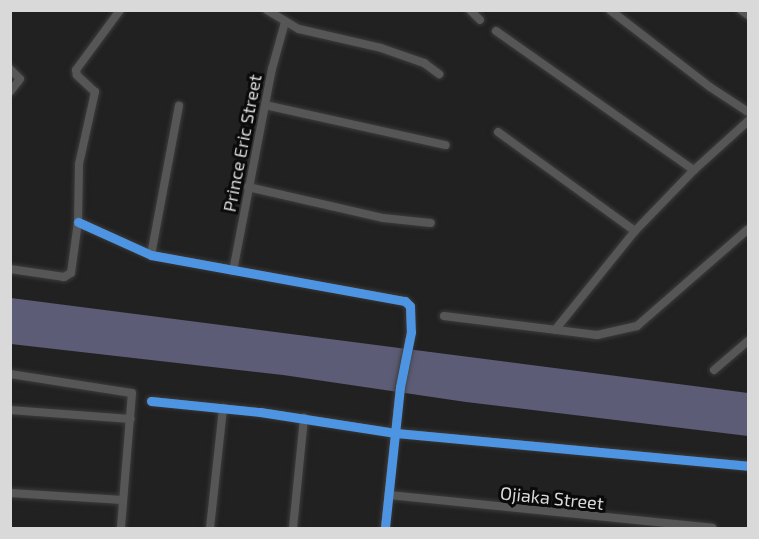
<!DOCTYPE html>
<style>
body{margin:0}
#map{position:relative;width:759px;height:539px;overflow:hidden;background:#212122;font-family:"Exo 2",sans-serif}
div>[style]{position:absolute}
.water>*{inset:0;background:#5c5c76}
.roads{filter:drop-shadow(0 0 2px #3c3c3c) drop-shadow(0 0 2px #3c3c3c)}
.minor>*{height:8px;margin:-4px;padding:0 4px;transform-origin:4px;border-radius:4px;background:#565657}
.cycleway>*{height:9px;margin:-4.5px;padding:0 4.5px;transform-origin:4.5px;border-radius:4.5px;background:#4d94e3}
span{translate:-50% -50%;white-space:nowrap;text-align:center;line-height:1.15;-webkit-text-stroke:6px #0a0a0b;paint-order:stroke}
.street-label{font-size:18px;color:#d9d9da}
.frame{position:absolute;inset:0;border:12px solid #d9d9da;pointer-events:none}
</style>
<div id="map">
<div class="water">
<div style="clip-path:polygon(11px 298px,748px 393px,748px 436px,466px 402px,283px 375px,11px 344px)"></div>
</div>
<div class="roads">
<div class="minor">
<div style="left:267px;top:10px;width:37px;rotate:31deg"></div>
<div style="left:299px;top:29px;width:84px;rotate:13deg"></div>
<div style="left:381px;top:48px;width:46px;rotate:19.2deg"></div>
<div style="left:424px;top:63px;width:19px;rotate:36deg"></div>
<div style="left:470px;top:10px;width:14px;rotate:45deg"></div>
<div style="left:610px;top:10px;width:126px;rotate:37.6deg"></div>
<div style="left:710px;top:87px;width:45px;rotate:33.3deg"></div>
<div style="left:741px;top:10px;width:9px;rotate:36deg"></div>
<div style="left:496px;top:31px;width:242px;rotate:35.1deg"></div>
<div style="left:10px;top:69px;width:14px;rotate:45deg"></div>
<div style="left:20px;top:79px;width:16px;rotate:128deg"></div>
<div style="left:265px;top:105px;width:185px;rotate:12.5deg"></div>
<div style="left:498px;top:132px;width:169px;rotate:35.9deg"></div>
<div style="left:635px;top:231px;width:85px;rotate:-46deg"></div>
<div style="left:694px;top:170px;width:73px;rotate:-42.2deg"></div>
<div style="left:248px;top:187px;width:139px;rotate:12.9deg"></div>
<div style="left:383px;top:218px;width:48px;rotate:5.9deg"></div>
<div style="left:78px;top:222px;width:80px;rotate:24.3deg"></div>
<div style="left:151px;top:255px;width:258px;rotate:10.3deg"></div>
<div style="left:405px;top:301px;width:7px;rotate:45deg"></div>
<div style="left:410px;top:306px;width:26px;rotate:88deg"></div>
<div style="left:411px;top:332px;width:56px;rotate:101.3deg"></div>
<div style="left:400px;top:387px;width:142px;rotate:96.1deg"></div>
<div style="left:151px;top:255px;width:152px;rotate:-79.4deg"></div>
<div style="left:10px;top:269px;width:55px;rotate:8.4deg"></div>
<div style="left:64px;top:277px;width:8px;rotate:-30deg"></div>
<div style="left:71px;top:273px;width:51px;rotate:-82.2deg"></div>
<div style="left:78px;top:222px;width:58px;rotate:-89deg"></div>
<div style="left:79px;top:164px;width:74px;rotate:-77.5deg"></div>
<div style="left:95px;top:92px;width:25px;rotate:-137deg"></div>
<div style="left:77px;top:75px;width:5px;rotate:-101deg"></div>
<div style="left:76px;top:70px;width:74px;rotate:-53.7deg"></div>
<div style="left:233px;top:271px;width:206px;rotate:-79.1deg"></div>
<div style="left:272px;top:69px;width:49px;rotate:-74.5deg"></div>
<div style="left:444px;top:316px;width:154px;rotate:7.1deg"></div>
<div style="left:597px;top:335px;width:41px;rotate:-12.7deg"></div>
<div style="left:637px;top:326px;width:147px;rotate:-41.1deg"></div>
<div style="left:555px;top:330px;width:127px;rotate:-51.1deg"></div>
<div style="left:714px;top:370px;width:45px;rotate:-40.5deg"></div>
<div style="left:10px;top:374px;width:123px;rotate:8.9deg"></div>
<div style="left:132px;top:393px;width:135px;rotate:94.7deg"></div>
<div style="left:151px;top:401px;width:110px;rotate:5.8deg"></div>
<div style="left:260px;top:412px;width:137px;rotate:8.8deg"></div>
<div style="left:395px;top:433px;width:355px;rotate:5.3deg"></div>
<div style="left:10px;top:410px;width:121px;rotate:4.3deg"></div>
<div style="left:10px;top:493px;width:113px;rotate:3.5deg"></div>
<div style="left:389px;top:495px;width:325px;rotate:5.8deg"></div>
<div style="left:210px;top:528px;width:121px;rotate:-83.8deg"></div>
<div style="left:293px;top:528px;width:111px;rotate:-84.3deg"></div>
</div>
</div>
<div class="cycleway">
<div style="left:78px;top:222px;width:80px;rotate:24.3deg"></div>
<div style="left:151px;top:255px;width:258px;rotate:10.3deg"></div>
<div style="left:405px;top:301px;width:7px;rotate:45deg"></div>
<div style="left:410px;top:306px;width:26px;rotate:88deg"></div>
<div style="left:411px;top:332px;width:56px;rotate:101.3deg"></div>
<div style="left:400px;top:387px;width:142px;rotate:96.1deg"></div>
<div style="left:151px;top:401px;width:110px;rotate:5.8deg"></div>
<div style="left:260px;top:412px;width:137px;rotate:8.8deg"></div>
<div style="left:395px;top:433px;width:355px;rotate:5.3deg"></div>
</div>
<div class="street-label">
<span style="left:242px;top:143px;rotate:-79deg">Prince Eric Street</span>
<span style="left:552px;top:498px;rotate:6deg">Ojiaka Street</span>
</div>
<div class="frame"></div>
</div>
